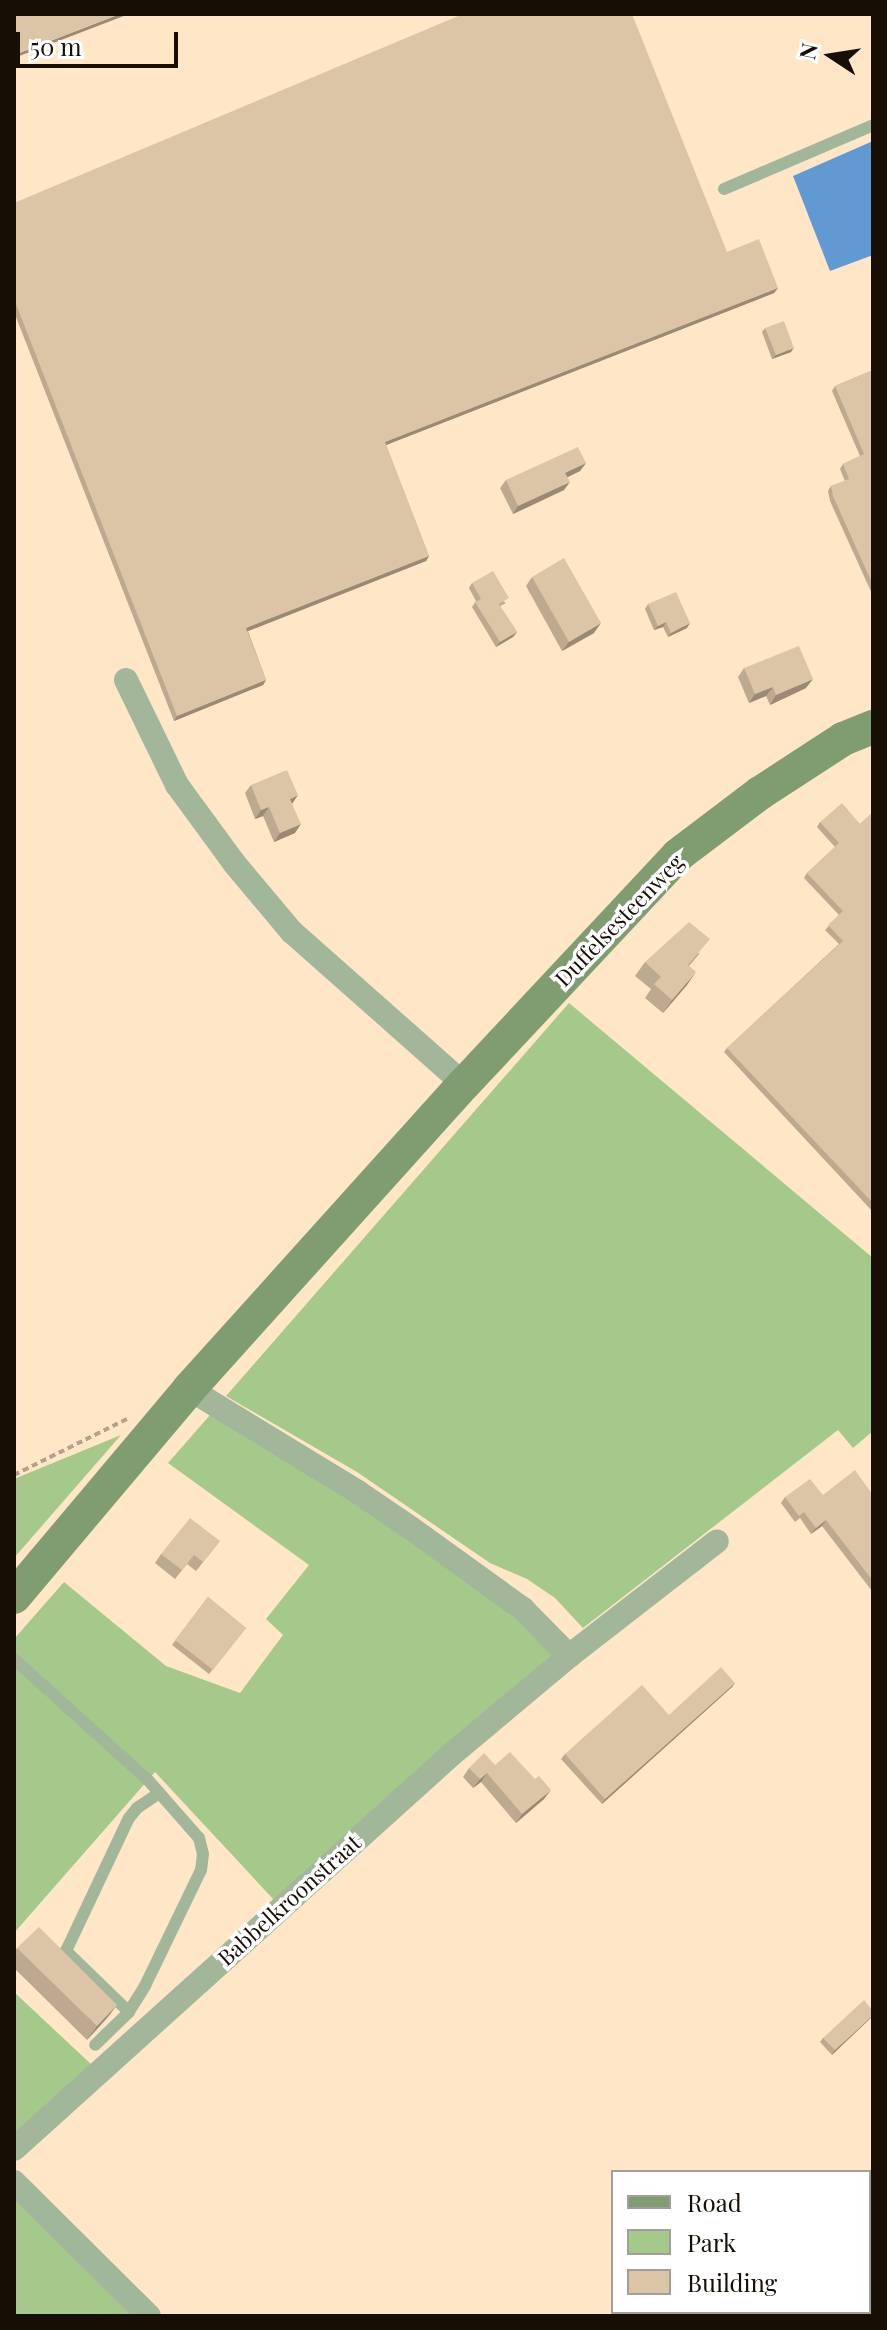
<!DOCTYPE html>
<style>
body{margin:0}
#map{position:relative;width:887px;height:2330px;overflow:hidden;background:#fee6c7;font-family:"Playfair Display",serif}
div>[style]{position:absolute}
.green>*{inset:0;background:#a5c98a}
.water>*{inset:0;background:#619ad2}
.path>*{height:4px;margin-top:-2px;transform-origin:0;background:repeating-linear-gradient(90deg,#b4a189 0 6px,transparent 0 10px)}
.lane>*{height:12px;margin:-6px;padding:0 6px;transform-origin:6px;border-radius:6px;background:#a2b699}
.street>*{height:24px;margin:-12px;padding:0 12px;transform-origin:12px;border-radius:12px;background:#a2b699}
.secondary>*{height:34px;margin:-17px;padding:0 17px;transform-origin:17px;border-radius:17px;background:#809c71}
.wall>*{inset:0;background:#bda990}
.shaded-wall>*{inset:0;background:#9a8a75}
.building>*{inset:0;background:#dcc5a7}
span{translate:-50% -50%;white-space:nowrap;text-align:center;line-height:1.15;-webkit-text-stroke:7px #fff;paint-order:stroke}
.street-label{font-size:22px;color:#170f05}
.frame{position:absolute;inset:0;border:16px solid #170f05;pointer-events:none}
.legend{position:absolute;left:611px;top:2170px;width:260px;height:144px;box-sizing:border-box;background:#fff;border:2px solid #a29f9b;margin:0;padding:10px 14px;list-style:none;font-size:24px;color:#170f05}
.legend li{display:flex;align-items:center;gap:16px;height:40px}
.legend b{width:40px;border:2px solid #a29f9b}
.north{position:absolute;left:791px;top:16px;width:80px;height:80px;-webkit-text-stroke:6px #fff;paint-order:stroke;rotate:282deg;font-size:22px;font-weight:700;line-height:32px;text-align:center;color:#170f05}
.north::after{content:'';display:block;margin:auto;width:28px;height:36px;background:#170f05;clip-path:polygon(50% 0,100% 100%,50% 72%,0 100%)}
.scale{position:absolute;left:16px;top:32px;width:162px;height:36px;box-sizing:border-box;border:4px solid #170f05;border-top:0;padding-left:10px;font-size:24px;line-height:28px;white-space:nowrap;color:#170f05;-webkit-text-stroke:6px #fff;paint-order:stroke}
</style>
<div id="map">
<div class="green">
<div style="clip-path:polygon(569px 1003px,873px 1258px,873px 1431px,853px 1448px,838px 1430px,583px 1628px,555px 1598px,527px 1579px,490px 1563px,357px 1472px,226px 1396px)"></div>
<div style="clip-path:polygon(210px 1415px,300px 1465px,521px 1619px,553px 1654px,275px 1901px,155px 1772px,14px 1933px,14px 1639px,64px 1582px,166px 1666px,240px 1693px,283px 1635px,266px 1619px,309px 1565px,168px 1463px)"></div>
<div style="clip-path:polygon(121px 1435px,14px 1558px,14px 1479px)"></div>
<div style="clip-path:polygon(14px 1992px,93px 2066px,14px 2134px)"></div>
<div style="clip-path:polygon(14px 2193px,139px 2316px,14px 2316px)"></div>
</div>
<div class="water">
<div style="clip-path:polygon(873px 141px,873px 255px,830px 271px,793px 176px)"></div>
</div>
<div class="path">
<div style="left:14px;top:1475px;width:126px;rotate:-26.4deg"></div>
</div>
<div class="lane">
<div style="left:724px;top:189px;width:162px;rotate:-23.2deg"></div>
<div style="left:14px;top:1659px;width:181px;rotate:42.1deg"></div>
<div style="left:148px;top:1780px;width:77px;rotate:48.7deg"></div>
<div style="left:199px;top:1838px;width:16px;rotate:76deg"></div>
<div style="left:203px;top:1854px;width:16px;rotate:97deg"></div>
<div style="left:201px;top:1870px;width:129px;rotate:115.8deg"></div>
<div style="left:145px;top:1986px;width:31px;rotate:122deg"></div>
<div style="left:129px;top:2012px;width:47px;rotate:135.9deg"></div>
<div style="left:129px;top:2012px;width:88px;rotate:-135.9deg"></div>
<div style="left:66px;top:1951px;width:147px;rotate:-64.7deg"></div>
<div style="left:129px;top:1818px;width:13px;rotate:-51deg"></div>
<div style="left:137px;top:1808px;width:27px;rotate:-34deg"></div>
</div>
<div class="street">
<div style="left:126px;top:680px;width:117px;rotate:64.1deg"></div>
<div style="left:177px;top:785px;width:97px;rotate:53.8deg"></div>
<div style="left:234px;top:863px;width:90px;rotate:50deg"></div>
<div style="left:292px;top:932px;width:230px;rotate:41.5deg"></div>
<div style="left:569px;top:1656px;width:187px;rotate:-37.8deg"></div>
<div style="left:14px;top:2149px;width:590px;rotate:-42.04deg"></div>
<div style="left:452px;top:1754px;width:153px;rotate:-39.9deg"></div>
<div style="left:569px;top:1656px;width:66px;rotate:-134.4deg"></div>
<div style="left:523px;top:1609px;width:137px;rotate:-144.2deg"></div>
<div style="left:412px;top:1529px;width:65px;rotate:-145.6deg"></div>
<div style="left:358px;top:1492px;width:198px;rotate:-148.6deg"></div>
<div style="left:14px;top:2182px;width:190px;rotate:44.8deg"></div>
</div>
<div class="secondary">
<div style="left:14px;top:1597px;width:272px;rotate:-49.9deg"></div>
<div style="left:189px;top:1389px;width:411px;rotate:-48deg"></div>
<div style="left:464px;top:1084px;width:313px;rotate:-46.9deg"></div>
<div style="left:678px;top:855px;width:103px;rotate:-37.1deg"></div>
<div style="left:760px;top:793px;width:99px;rotate:-33deg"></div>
<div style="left:843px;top:739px;width:32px;rotate:-22deg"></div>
</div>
<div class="wall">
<div style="clip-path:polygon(14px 203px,727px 252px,778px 288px,774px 293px,386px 445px,429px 556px,426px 561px,248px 631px,266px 680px,263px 685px,174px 721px,14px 312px)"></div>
<div style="clip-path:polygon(765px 328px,791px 352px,772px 359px,762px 332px)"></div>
<div style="clip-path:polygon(873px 370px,873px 596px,830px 501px,828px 491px,831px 486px,845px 481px,840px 469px,843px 464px,860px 456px,832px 391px,835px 386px)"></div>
<div style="clip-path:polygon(586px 463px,580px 471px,567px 477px,564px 490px,513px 514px,500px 488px,506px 480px)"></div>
<div style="clip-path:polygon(532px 577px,594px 633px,562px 651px,526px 586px)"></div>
<div style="clip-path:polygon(472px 583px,506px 603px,500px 606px,517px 632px,513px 637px,496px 647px,472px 607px,476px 601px,469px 588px)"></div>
<div style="clip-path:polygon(648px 604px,687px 628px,668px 637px,663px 627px,654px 630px,645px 609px)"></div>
<div style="clip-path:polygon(744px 668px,806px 688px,770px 705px,766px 696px,749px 703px,738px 677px)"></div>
<div style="clip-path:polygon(251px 785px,292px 804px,295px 833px,274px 842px,263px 816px,255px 819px,245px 793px)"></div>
<div style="clip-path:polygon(873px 812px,873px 1212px,724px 1052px,727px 1048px,839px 944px,825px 930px,839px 915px,804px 878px,807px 873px,835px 847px,817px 827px,820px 822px,860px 824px)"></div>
<div style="clip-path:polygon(700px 953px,689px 966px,687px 985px,663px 1013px,645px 998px,651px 989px,635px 976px,645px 962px)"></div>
<div style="clip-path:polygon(823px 1495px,873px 1495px,872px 1591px,822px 1526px,811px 1534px,800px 1518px,795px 1522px,781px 1503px,785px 1497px)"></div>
<div style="clip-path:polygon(220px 1541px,196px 1571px,187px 1564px,175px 1579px,155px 1563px,161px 1554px)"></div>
<div style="clip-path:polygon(208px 1597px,246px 1628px,209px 1674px,172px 1645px)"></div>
<div style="clip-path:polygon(735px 1683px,732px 1687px,602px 1804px,561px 1759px,565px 1754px,669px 1715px)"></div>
<div style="clip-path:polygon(495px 1765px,544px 1799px,516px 1823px,481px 1782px,473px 1788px,463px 1777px,469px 1768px)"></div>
<div style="clip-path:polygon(17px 1948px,117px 2005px,107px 2018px,87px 2040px,14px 1968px,14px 1953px)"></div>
<div style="clip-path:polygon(873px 2011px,832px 2055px,820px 2042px,823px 2038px)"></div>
</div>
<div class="shaded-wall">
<div style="clip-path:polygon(120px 14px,129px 14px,14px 58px,14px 55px)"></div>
<div style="clip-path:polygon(778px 288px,774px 293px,381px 447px,385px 442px)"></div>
<div style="clip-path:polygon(794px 348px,791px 352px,772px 359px,776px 355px)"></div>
<div style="clip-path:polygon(586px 463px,580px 471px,560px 481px,565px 473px)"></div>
<div style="clip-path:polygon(570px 482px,564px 490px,513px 514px,518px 506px)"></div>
<div style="clip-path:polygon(429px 556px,426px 561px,243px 633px,246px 628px)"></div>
<div style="clip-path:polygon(666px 622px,663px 627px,654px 630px,658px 626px)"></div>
<div style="clip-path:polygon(601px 623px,594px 633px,562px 651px,569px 642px)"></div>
<div style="clip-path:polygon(690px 623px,687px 628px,668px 637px,671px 633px)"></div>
<div style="clip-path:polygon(517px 632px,513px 637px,496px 647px,500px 642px)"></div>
<div style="clip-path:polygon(813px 679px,806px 688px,770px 705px,776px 695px)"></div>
<div style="clip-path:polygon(266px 680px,263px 685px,174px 721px,177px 716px)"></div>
<div style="clip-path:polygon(773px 687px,766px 696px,749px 703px,755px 694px)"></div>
<div style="clip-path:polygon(298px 795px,292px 804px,284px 807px,290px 799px)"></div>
<div style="clip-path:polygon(269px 807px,263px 816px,255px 819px,261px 810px)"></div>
<div style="clip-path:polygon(301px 824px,295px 833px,274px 842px,280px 833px)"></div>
<div style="clip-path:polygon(696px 972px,687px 985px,663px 1013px,672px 1000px)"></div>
<div style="clip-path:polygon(826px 1520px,822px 1526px,811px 1534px,816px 1528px)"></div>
<div style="clip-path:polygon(735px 1683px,732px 1687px,602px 1804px,605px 1799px)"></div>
<div style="clip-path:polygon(487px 1773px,481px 1782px,473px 1788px,480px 1779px)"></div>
<div style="clip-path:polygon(551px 1790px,544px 1799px,516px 1823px,522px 1814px)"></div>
<div style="clip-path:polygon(117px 2005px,107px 2018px,87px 2040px,97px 2026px)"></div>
<div style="clip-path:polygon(873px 2015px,873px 2016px,832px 2055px,835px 2050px)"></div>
</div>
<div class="building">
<div style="clip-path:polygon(14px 14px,120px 14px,14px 55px)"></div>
<div style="clip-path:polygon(463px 14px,632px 14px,727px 252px,759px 239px,778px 288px,385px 442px,429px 556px,246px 628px,266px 680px,177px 716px,14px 299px,14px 203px)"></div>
<div style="clip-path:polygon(784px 321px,794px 348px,776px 355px,765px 328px)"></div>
<div style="clip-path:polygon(873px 370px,873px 585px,833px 496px,831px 486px,849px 479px,843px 464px,864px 454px,835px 386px)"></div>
<div style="clip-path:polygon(578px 447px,586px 463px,565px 473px,570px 482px,518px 506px,506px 480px)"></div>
<div style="clip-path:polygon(564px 558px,601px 623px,569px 642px,532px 577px)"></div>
<div style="clip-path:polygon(493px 571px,509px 598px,499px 604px,517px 632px,500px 642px,475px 602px,481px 599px,472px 583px)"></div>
<div style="clip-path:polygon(676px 592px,690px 623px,671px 633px,666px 622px,658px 626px,648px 604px)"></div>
<div style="clip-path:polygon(799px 646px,813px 679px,776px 695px,773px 687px,755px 694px,744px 668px)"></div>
<div style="clip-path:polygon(287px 770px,298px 795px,290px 799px,301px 824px,280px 833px,269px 807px,261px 810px,251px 785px)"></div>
<div style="clip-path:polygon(842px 803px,860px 824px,873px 812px,873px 1203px,727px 1048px,843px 941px,828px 925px,843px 911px,807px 873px,839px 843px,820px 822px)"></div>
<div style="clip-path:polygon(689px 922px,710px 939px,688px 965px,696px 972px,672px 1000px,654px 984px,661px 977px,645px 962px)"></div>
<div style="clip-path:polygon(855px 1470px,873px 1495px,873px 1581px,826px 1520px,816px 1528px,804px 1512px,799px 1516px,785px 1497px,810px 1479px,823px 1495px)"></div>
<div style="clip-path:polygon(190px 1518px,220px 1541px,203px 1562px,194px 1555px,182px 1570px,161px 1554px)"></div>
<div style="clip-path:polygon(208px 1597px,246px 1628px,213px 1670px,175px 1640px)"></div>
<div style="clip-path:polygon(721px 1667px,735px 1683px,605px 1799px,565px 1754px,642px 1685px,669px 1715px)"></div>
<div style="clip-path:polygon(510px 1752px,535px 1779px,539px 1776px,551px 1790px,522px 1814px,487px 1773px,480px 1779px,469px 1768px,484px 1753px,495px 1765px)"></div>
<div style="clip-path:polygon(39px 1927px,117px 2005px,97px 2026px,17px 1948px)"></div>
<div style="clip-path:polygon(864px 2000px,873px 2011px,873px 2015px,835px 2050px,823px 2038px)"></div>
</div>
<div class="street-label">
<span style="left:619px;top:920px;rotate:-46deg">Duffelsesteenweg</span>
<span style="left:289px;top:1900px;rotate:-42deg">Babbelkroonstraat</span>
</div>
<div class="frame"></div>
<ul class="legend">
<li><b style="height:10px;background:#809c71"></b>Road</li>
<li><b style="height:22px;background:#a5c98a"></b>Park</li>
<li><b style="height:22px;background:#dcc5a7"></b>Building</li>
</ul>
<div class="north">N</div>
<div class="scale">50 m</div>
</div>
